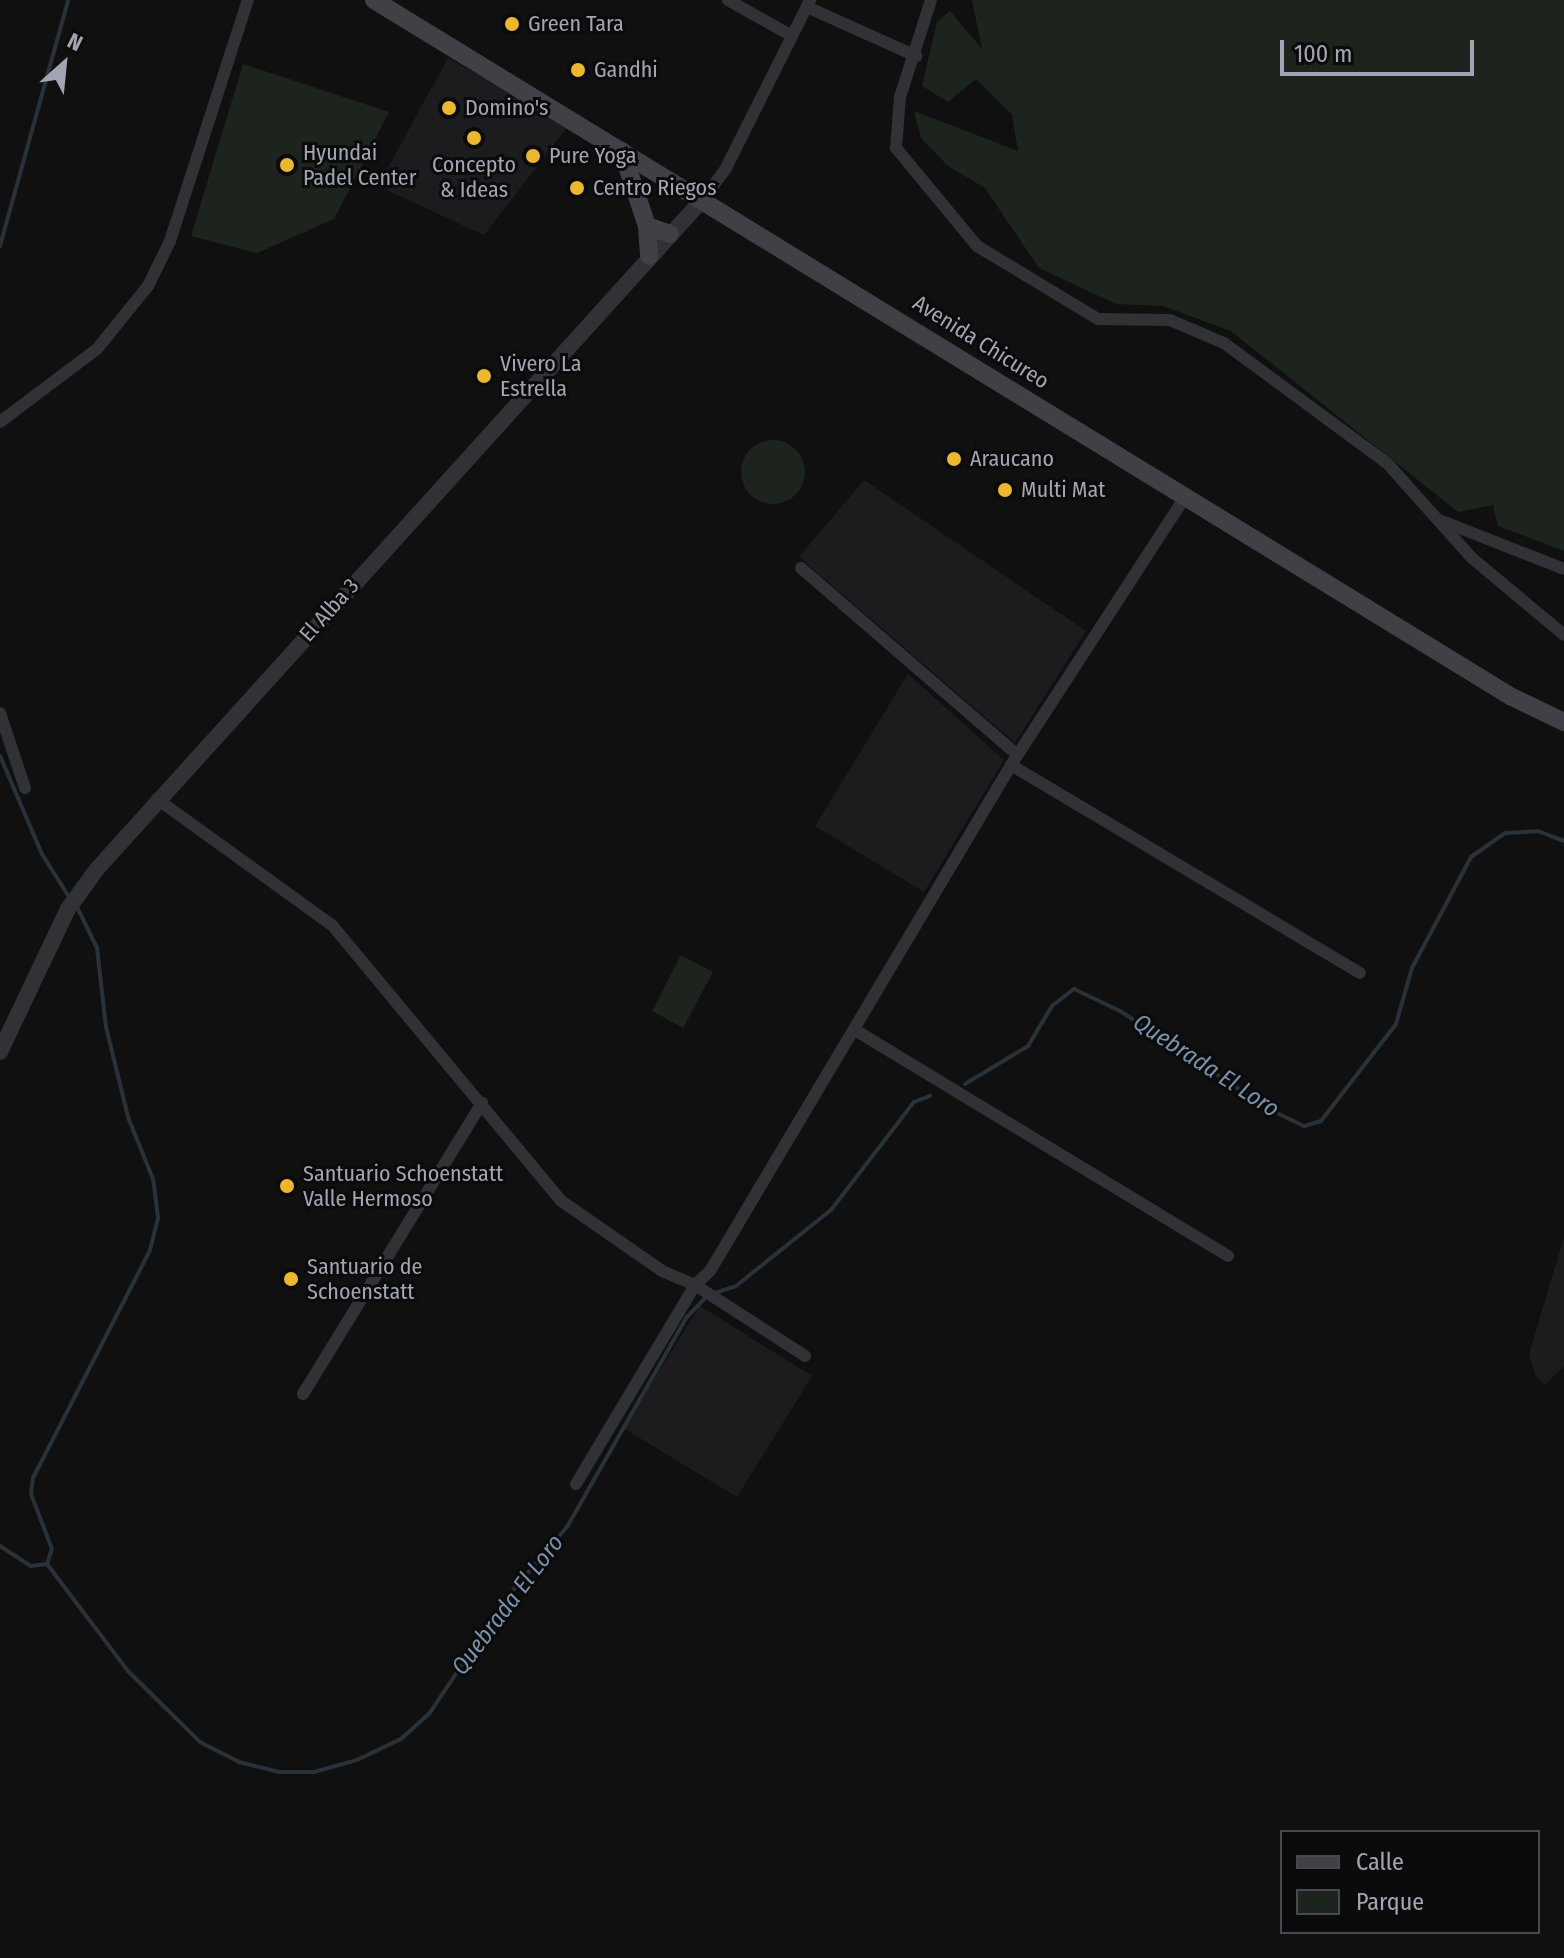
<!DOCTYPE html>
<style>
body{margin:0}
#map{position:relative;width:1564px;height:1958px;overflow:hidden;background:#101011;font-family:"Fira Sans Condensed",sans-serif}
div>[style]{position:absolute}
.built>*{inset:0;background:#1c1c1e}
.green>*{inset:0;background:#1d241e}
.round{border-radius:50%}
.stream>*{height:4px;margin:-2px;padding:0 2px;transform-origin:2px;border-radius:2px;background:#2a3239}
.minor>*{height:12px;margin:-6px;padding:0 6px;transform-origin:6px;border-radius:6px;background:#313236}
.tertiary>*{height:16px;margin:-8px;padding:0 8px;transform-origin:8px;border-radius:8px;background:#313236}
.secondary>*{height:18px;margin:-9px;padding:0 9px;transform-origin:9px;border-radius:9px;background:#3f4146}
.dots>*{width:22px;height:22px;translate:-50% -50%;box-sizing:border-box;border:4px solid #0b0b0c;border-radius:50%}
span{translate:-50% -50%;white-space:nowrap;text-align:center;line-height:1.15;-webkit-text-stroke:6px #0b0b0c;paint-order:stroke}
.poi-label{font-size:22px;color:#a2a6b2}
.left{translate:0 -50%;text-align:left}
.street-label{font-size:22px;color:#a2a6b2}
.water-label{font-size:24px;color:#7991ac;font-style:italic}
.legend{position:absolute;left:1280px;top:1830px;width:260px;height:104px;box-sizing:border-box;background:#0b0b0c;border:2px solid #47494e;margin:0;padding:10px 14px;list-style:none;font-size:24px;color:#a2a6b2}
.legend li{display:flex;align-items:center;gap:16px;height:40px}
.legend b{width:40px;border:2px solid #47494e}
.north{position:absolute;left:24px;top:24px;width:80px;height:80px;-webkit-text-stroke:6px #0b0b0c;paint-order:stroke;rotate:27deg;font-size:22px;font-weight:700;line-height:32px;text-align:center;color:#a2a6b2}
.north::after{content:'';display:block;margin:auto;width:28px;height:36px;background:#a2a6b2;clip-path:polygon(50% 0,100% 100%,50% 72%,0 100%)}
.scale{position:absolute;left:1280px;top:40px;width:194px;height:36px;box-sizing:border-box;border:4px solid #a2a6b2;border-top:0;padding-left:10px;font-size:24px;line-height:28px;white-space:nowrap;color:#a2a6b2;-webkit-text-stroke:6px #0b0b0c;paint-order:stroke}
</style>
<div id="map">
<div class="built">
<div style="clip-path:polygon(448px 58px,569px 125px,484px 235px,378px 186px)"></div>
<div style="clip-path:polygon(864px 480px,1086px 631px,1015px 743px,799px 557px)"></div>
<div style="clip-path:polygon(908px 674px,1004px 760px,924px 892px,815px 826px)"></div>
<div style="clip-path:polygon(1564px 1237px,1564px 1366px,1545px 1385px,1536px 1377px,1529px 1354px)"></div>
<div style="clip-path:polygon(700px 1306px,812px 1376px,737px 1497px,623px 1428px)"></div>
</div>
<div class="green">
<div style="clip-path:polygon(972px 0,1564px 0,1564px 551px,1498px 526px,1493px 505px,1458px 512px,1231px 331px,1163px 306px,1116px 304px,1039px 268px,985px 188px,948px 166px,921px 138px,914px 111px,1018px 151px,1012px 115px,976px 79px,948px 102px,922px 86px,937px 22px,950px 11px,982px 49px)"></div>
<div style="clip-path:polygon(243px 64px,389px 112px,334px 219px,257px 253px,191px 236px)"></div>
<div class="round" style="left:741px;top:440px;width:64px;height:64px"></div>
<div style="clip-path:polygon(681px 955px,713px 972px,683px 1028px,652px 1011px)"></div>
</div>
<div class="stream">
<div style="left:0;top:246px;width:255px;rotate:-74.5deg"></div>
<div style="left:0;top:756px;width:107px;rotate:66.8deg"></div>
<div style="left:42px;top:854px;width:54px;rotate:57.8deg"></div>
<div style="left:965px;top:1084px;width:74px;rotate:-31.1deg"></div>
<div style="left:1028px;top:1046px;width:47px;rotate:-59deg"></div>
<div style="left:1052px;top:1006px;width:28px;rotate:-38deg"></div>
<div style="left:1074px;top:989px;width:51px;rotate:25.6deg"></div>
<div style="left:1120px;top:1011px;width:181px;rotate:33.3deg"></div>
<div style="left:1271px;top:1110px;width:37px;rotate:26deg"></div>
<div style="left:1304px;top:1126px;width:18px;rotate:-16deg"></div>
<div style="left:1321px;top:1121px;width:123px;rotate:-52.3deg"></div>
<div style="left:1396px;top:1024px;width:58px;rotate:-74.1deg"></div>
<div style="left:1412px;top:968px;width:126px;rotate:-62deg"></div>
<div style="left:1471px;top:857px;width:42px;rotate:-35.2deg"></div>
<div style="left:1505px;top:833px;width:33px;rotate:-3deg"></div>
<div style="left:1538px;top:831px;width:28px;rotate:21deg"></div>
<div style="left:715px;top:1293px;width:22px;rotate:-18deg"></div>
<div style="left:736px;top:1286px;width:122px;rotate:-38.7deg"></div>
<div style="left:831px;top:1210px;width:136px;rotate:-52.5deg"></div>
<div style="left:914px;top:1102px;width:17px;rotate:-21deg"></div>
<div style="left:0;top:1546px;width:37px;rotate:33deg"></div>
<div style="left:31px;top:1566px;width:16px;rotate:-7deg"></div>
<div style="left:47px;top:1564px;width:134px;rotate:52.9deg"></div>
<div style="left:128px;top:1671px;width:101px;rotate:44.6deg"></div>
<div style="left:200px;top:1742px;width:44px;rotate:27.1deg"></div>
<div style="left:239px;top:1762px;width:41px;rotate:14deg"></div>
<div style="left:279px;top:1772px;width:35px"></div>
<div style="left:314px;top:1772px;width:45px;rotate:-15.6deg"></div>
<div style="left:357px;top:1760px;width:49px;rotate:-25.5deg"></div>
<div style="left:401px;top:1739px;width:38px;rotate:-42deg"></div>
<div style="left:429px;top:1714px;width:142px;rotate:-56.2deg"></div>
<div style="left:508px;top:1596px;width:91px;rotate:-49.5deg"></div>
<div style="left:567px;top:1527px;width:242px;rotate:-60.3deg"></div>
<div style="left:687px;top:1317px;width:29px;rotate:-46deg"></div>
<div style="left:47px;top:1564px;width:16px;rotate:-72deg"></div>
<div style="left:52px;top:1549px;width:59px;rotate:-110.9deg"></div>
<div style="left:31px;top:1494px;width:16px;rotate:-83deg"></div>
<div style="left:33px;top:1478px;width:256px;rotate:-62.8deg"></div>
<div style="left:150px;top:1250px;width:33px;rotate:-76deg"></div>
<div style="left:158px;top:1218px;width:39px;rotate:-97deg"></div>
<div style="left:153px;top:1179px;width:67px;rotate:-112deg"></div>
<div style="left:128px;top:1117px;width:93px;rotate:-103.7deg"></div>
<div style="left:106px;top:1027px;width:80px;rotate:-96.5deg"></div>
<div style="left:97px;top:948px;width:46px;rotate:-116deg"></div>
</div>
<div class="minor">
<div style="left:728px;top:0;width:73px;rotate:29.4deg"></div>
<div style="left:931px;top:0;width:102px;rotate:107.7deg"></div>
<div style="left:900px;top:97px;width:51px;rotate:94.5deg"></div>
<div style="left:896px;top:148px;width:127px;rotate:50.4deg"></div>
<div style="left:977px;top:246px;width:141px;rotate:31.1deg"></div>
<div style="left:1098px;top:319px;width:72px;rotate:0.8deg"></div>
<div style="left:1170px;top:320px;width:59px;rotate:23.1deg"></div>
<div style="left:1224px;top:343px;width:202px;rotate:36.4deg"></div>
<div style="left:1387px;top:463px;width:127px;rotate:48.2deg"></div>
<div style="left:1472px;top:558px;width:120px;rotate:39.9deg"></div>
<div style="left:807px;top:7px;width:120px;rotate:24.2deg"></div>
<div style="left:703px;top:199px;width:39px;rotate:-53deg"></div>
<div style="left:726px;top:168px;width:188px;rotate:-63.4deg"></div>
<div style="left:0;top:422px;width:121px;rotate:-37deg"></div>
<div style="left:97px;top:349px;width:81px;rotate:-51deg"></div>
<div style="left:148px;top:286px;width:50px;rotate:-63.9deg"></div>
<div style="left:170px;top:241px;width:253px;rotate:-72.1deg"></div>
<div style="left:1442px;top:521px;width:131px;rotate:21.5deg"></div>
<div style="left:801px;top:568px;width:286px;rotate:40.8deg"></div>
<div style="left:0;top:713px;width:79px;rotate:71.6deg"></div>
<div style="left:1011px;top:765px;width:406px;rotate:30.8deg"></div>
<div style="left:157px;top:799px;width:216px;rotate:35.8deg"></div>
<div style="left:332px;top:925px;width:357px;rotate:50.3deg"></div>
<div style="left:560px;top:1200px;width:124px;rotate:34.8deg"></div>
<div style="left:662px;top:1271px;width:36px;rotate:23deg"></div>
<div style="left:695px;top:1285px;width:21px;rotate:-43deg"></div>
<div style="left:710px;top:1271px;width:589px;rotate:-59.25deg"></div>
<div style="left:1011px;top:765px;width:320px;rotate:-57deg"></div>
<div style="left:855px;top:1030px;width:436px;rotate:31.2deg"></div>
<div style="left:303px;top:1394px;width:342px;rotate:-58.4deg"></div>
<div style="left:576px;top:1484px;width:232px;rotate:-59.1deg"></div>
<div style="left:695px;top:1285px;width:131px;rotate:32.8deg"></div>
</div>
<div class="tertiary">
<div style="left:0;top:1052px;width:158px;rotate:-64.6deg"></div>
<div style="left:68px;top:909px;width:49px;rotate:-54.1deg"></div>
<div style="left:97px;top:869px;width:903px;rotate:-47.87deg"></div>
</div>
<div class="secondary">
<div style="left:374px;top:0;width:1334px;rotate:31.49deg"></div>
<div style="left:1512px;top:697px;width:58px;rotate:25.7deg"></div>
<div style="left:622px;top:151px;width:79px;rotate:71.6deg"></div>
<div style="left:647px;top:226px;width:30px;rotate:86deg"></div>
<div style="left:647px;top:226px;width:24px;rotate:19deg"></div>
</div>
<div class="dots">
<div style="left:512px;top:24px;background:#eab72f"></div>
<div style="left:578px;top:70px;background:#eab72f"></div>
<div style="left:449px;top:108px;background:#eab72f"></div>
<div style="left:474px;top:138px;background:#eab72f"></div>
<div style="left:533px;top:156px;background:#eab72f"></div>
<div style="left:287px;top:165px;background:#eab72f"></div>
<div style="left:577px;top:188px;background:#eab72f"></div>
<div style="left:484px;top:376px;background:#eab72f"></div>
<div style="left:954px;top:459px;background:#eab72f"></div>
<div style="left:1005px;top:490px;background:#eab72f"></div>
<div style="left:287px;top:1186px;background:#eab72f"></div>
<div style="left:291px;top:1279px;background:#eab72f"></div>
</div>
<div class="poi-label">
<span class="left" style="left:528px;top:24px">Green Tara</span>
<span class="left" style="left:594px;top:70px">Gandhi</span>
<span class="left" style="left:465px;top:108px">Domino's</span>
<span class="left" style="left:303px;top:165px">Hyundai<br>Padel Center</span>
<span class="left" style="left:549px;top:156px">Pure Yoga</span>
<span style="left:474px;top:177px">Concepto<br>&amp; Ideas</span>
<span class="left" style="left:593px;top:188px">Centro Riegos</span>
<span class="left" style="left:500px;top:376px">Vivero La<br>Estrella</span>
<span class="left" style="left:970px;top:459px">Araucano</span>
<span class="left" style="left:1021px;top:490px">Multi Mat</span>
<span class="left" style="left:303px;top:1186px">Santuario Schoenstatt<br>Valle Hermoso</span>
<span class="left" style="left:307px;top:1279px">Santuario de<br>Schoenstatt</span>
</div>
<div class="street-label">
<span style="left:981px;top:342px;rotate:32deg">Avenida Chicureo</span>
<span style="left:329px;top:610px;rotate:-48deg">El Alba 3</span>
</div>
<div class="water-label">
<span style="left:1206px;top:1066px;rotate:33deg">Quebrada El Loro</span>
<span style="left:508px;top:1605px;rotate:-53deg">Quebrada El Loro</span>
</div>
<ul class="legend">
<li><b style="height:10px;background:#3f4146"></b>Calle</li>
<li><b style="height:22px;background:#1d241e"></b>Parque</li>
</ul>
<div class="north">N</div>
<div class="scale">100 m</div>
</div>
